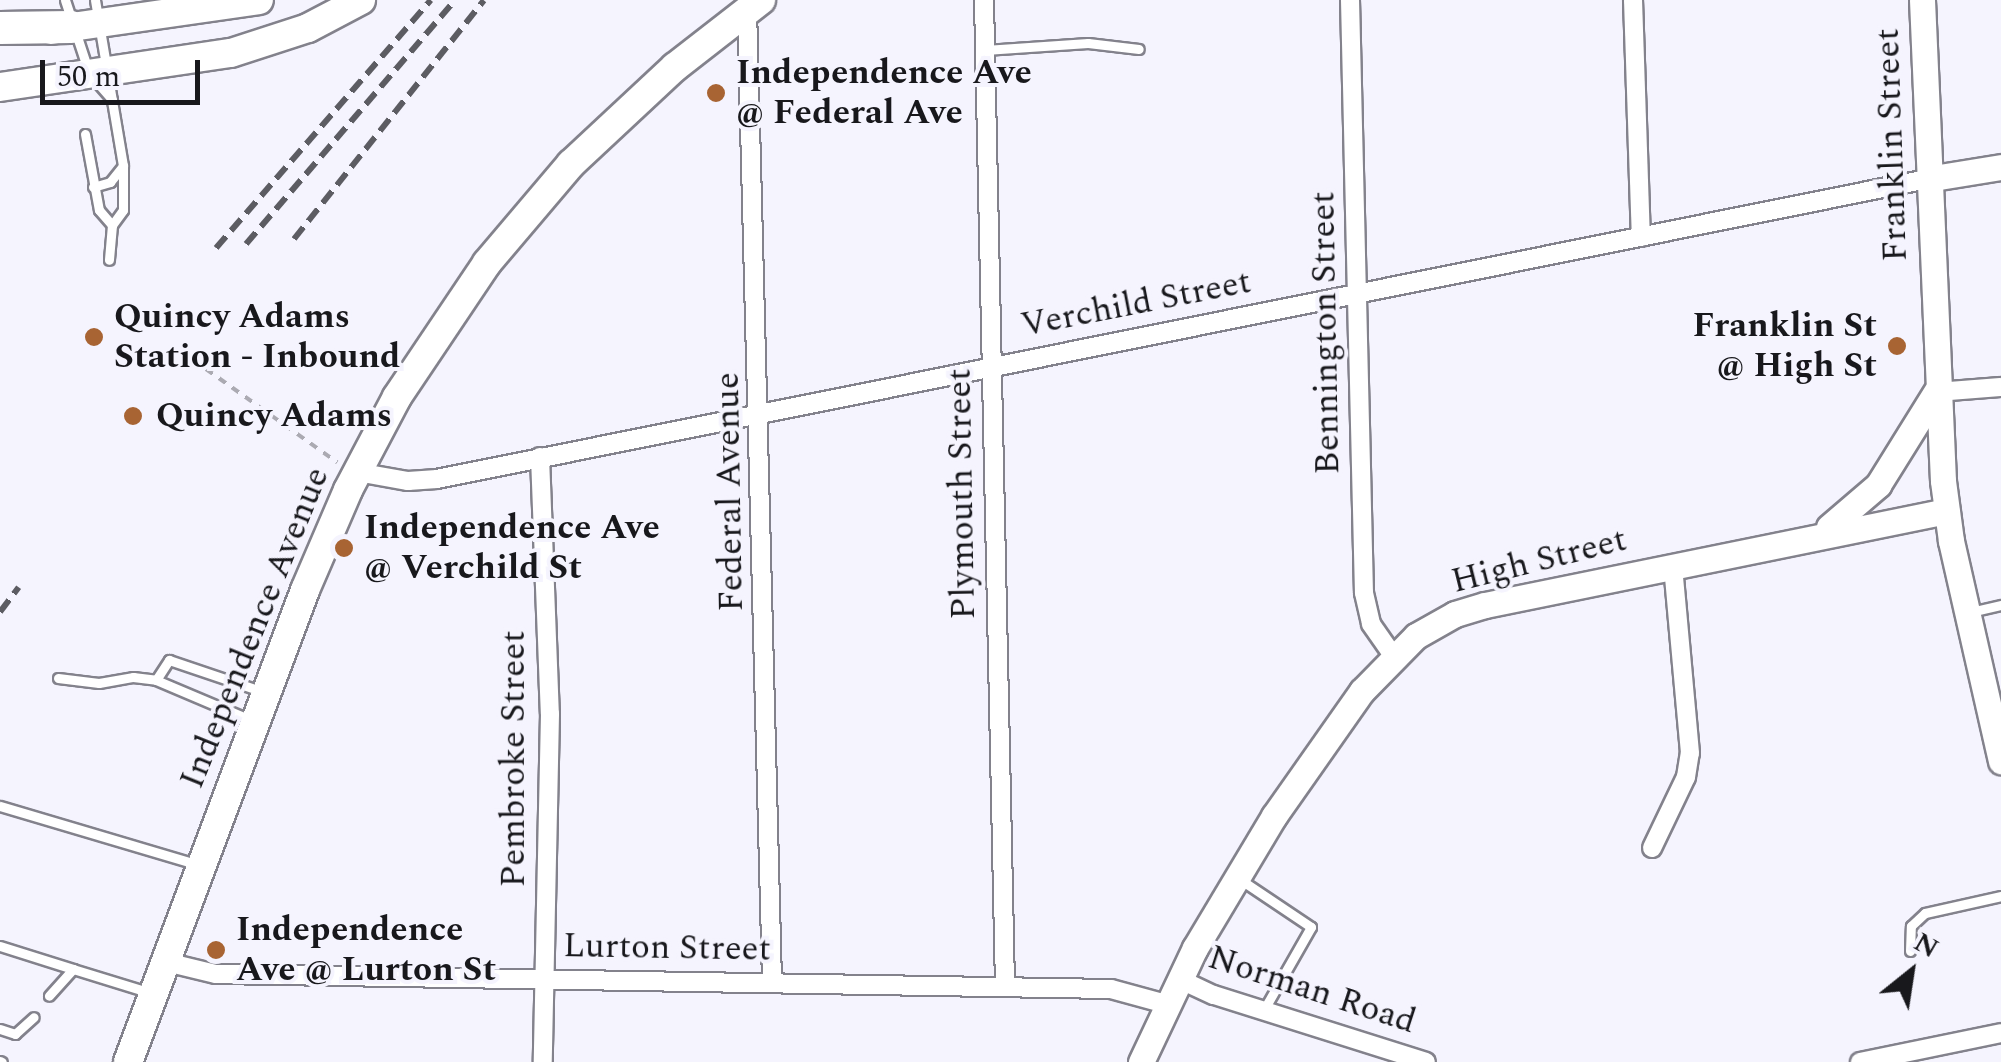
<!DOCTYPE html>
<style>
body{margin:0}
#map{position:relative;width:2001px;height:1062px;overflow:hidden;background:#f5f4fe;font-family:Spectral,serif}
div>[style]{position:absolute}
.path>*{height:4px;margin-top:-2px;transform-origin:0;background:repeating-linear-gradient(90deg,#abaab2 0 8px,transparent 0 16px)}
.roads{filter:drop-shadow(2px 0 #83828c) drop-shadow(-2px 0 #83828c) drop-shadow(0 2px #83828c) drop-shadow(0 -2px #83828c)}
.lane>*{height:9px;margin:-4.5px;padding:0 4.5px;transform-origin:4.5px;border-radius:4.5px;background:#fff}
.street>*{height:18px;margin:-9px;padding:0 9px;transform-origin:9px;border-radius:9px;background:#fff}
.secondary>*{height:25px;margin:-12.5px;padding:0 12.5px;transform-origin:12.5px;border-radius:12.5px;background:#fff}
.primary>*{height:28px;margin:-14px;padding:0 14px;transform-origin:14px;border-radius:14px;background:#fff}
.highway>*{height:32px;margin:-16px;padding:0 16px;transform-origin:16px;border-radius:16px;background:#fff}
.rail>*{height:6px;margin-top:-3px;transform-origin:0;background:repeating-linear-gradient(90deg,#5c5c62 0 15px,transparent 0 23px)}
.dots>*{width:28px;height:28px;translate:-50% -50%;box-sizing:border-box;border:5px solid #f5f4fe;border-radius:50%}
span{translate:-50% -50%;white-space:nowrap;text-align:center;line-height:1.15;-webkit-text-stroke:8px #f5f4fe;paint-order:stroke}
.poi-label{font-size:35px;color:#18181c;font-weight:700}
.left{translate:0 -50%;text-align:left}
.right{translate:-100% -50%;text-align:right}
.street-label{font-size:35px;color:#18181c}
.north{position:absolute;left:1861px;top:922px;width:100px;height:100px;-webkit-text-stroke:8px #f5f4fe;paint-order:stroke;rotate:30deg;font-size:28px;font-weight:700;line-height:40px;text-align:center;color:#18181c}
.north::after{content:'';display:block;margin:auto;width:35px;height:45px;background:#18181c;clip-path:polygon(50% 0,100% 100%,50% 72%,0 100%)}
.scale{position:absolute;left:40px;top:60px;width:160px;height:45px;box-sizing:border-box;border:5px solid #18181c;border-top:0;padding-left:12px;font-size:30px;line-height:35px;white-space:nowrap;color:#18181c;-webkit-text-stroke:8px #f5f4fe;paint-order:stroke}
</style>
<div id="map">
<div class="path">
<div style="left:206px;top:369px;width:161px;rotate:35.4deg"></div>
</div>
<div class="roads">
<div class="lane">
<div style="left:65px;top:0;width:77px;rotate:71.8deg"></div>
<div style="left:89px;top:73px;width:35px;rotate:49deg"></div>
<div style="left:95px;top:0;width:168px;rotate:80.4deg"></div>
<div style="left:123px;top:166px;width:44px;rotate:90deg"></div>
<div style="left:123px;top:210px;width:19px;rotate:126deg"></div>
<div style="left:112px;top:225px;width:35px;rotate:95deg"></div>
<div style="left:985px;top:50px;width:103px;rotate:-3.9deg"></div>
<div style="left:1088px;top:43px;width:51px;rotate:6.7deg"></div>
<div style="left:85px;top:134px;width:77px;rotate:79.6deg"></div>
<div style="left:99px;top:210px;width:20px;rotate:49deg"></div>
<div style="left:93px;top:187px;width:18px;rotate:-16deg"></div>
<div style="left:110px;top:182px;width:21px;rotate:-51deg"></div>
<div style="left:1970px;top:612px;width:32px;rotate:-13deg"></div>
<div style="left:58px;top:678px;width:41px;rotate:7deg"></div>
<div style="left:99px;top:683px;width:35px;rotate:-10deg"></div>
<div style="left:133px;top:677px;width:23px;rotate:7deg"></div>
<div style="left:253px;top:721px;width:105px;rotate:-157.1deg"></div>
<div style="left:156px;top:680px;width:24px;rotate:-57deg"></div>
<div style="left:169px;top:660px;width:100px;rotate:18.6deg"></div>
<div style="left:0;top:806px;width:208px;rotate:16.5deg"></div>
<div style="left:1238px;top:878px;width:88px;rotate:33.9deg"></div>
<div style="left:1311px;top:927px;width:97px;rotate:119.7deg"></div>
<div style="left:0;top:946px;width:77px;rotate:17.5deg"></div>
<div style="left:73px;top:969px;width:36px;rotate:132deg"></div>
<div style="left:1910px;top:951px;width:25px;rotate:-88deg"></div>
<div style="left:1911px;top:926px;width:19px;rotate:-43deg"></div>
<div style="left:1925px;top:913px;width:78px;rotate:-12.6deg"></div>
<div style="left:73px;top:969px;width:82px;rotate:17.1deg"></div>
<div style="left:0;top:1029px;width:16px;rotate:18deg"></div>
<div style="left:15px;top:1034px;width:25px;rotate:-42deg"></div>
<div style="left:0;top:1061px;width:2px;rotate:27deg"></div>
</div>
<div class="street">
<div style="left:984px;top:0;width:986px;rotate:88.78deg"></div>
<div style="left:1350px;top:0;width:593px;rotate:88.65deg"></div>
<div style="left:1364px;top:593px;width:32px;rotate:77deg"></div>
<div style="left:1371px;top:624px;width:39px;rotate:55deg"></div>
<div style="left:1633px;top:0;width:237px;rotate:88.1deg"></div>
<div style="left:747px;top:8px;width:974px;rotate:88.53deg"></div>
<div style="left:1936px;top:392px;width:65px;rotate:-4.4deg"></div>
<div style="left:540px;top:457px;width:257px;rotate:87.8deg"></div>
<div style="left:550px;top:714px;width:348px;rotate:91.2deg"></div>
<div style="left:357px;top:472px;width:52px;rotate:10deg"></div>
<div style="left:408px;top:481px;width:29px;rotate:-4deg"></div>
<div style="left:437px;top:479px;width:1520px;rotate:-11.38deg"></div>
<div style="left:1652px;top:848px;width:79px;rotate:-64.4deg"></div>
<div style="left:1686px;top:777px;width:24px;rotate:-81deg"></div>
<div style="left:1690px;top:753px;width:189px;rotate:-95.2deg"></div>
<div style="left:166px;top:962px;width:51px;rotate:13.5deg"></div>
<div style="left:216px;top:974px;width:895px;rotate:0.96deg"></div>
<div style="left:1111px;top:989px;width:57px;rotate:15.3deg"></div>
<div style="left:1179px;top:979px;width:38px;rotate:25deg"></div>
<div style="left:1214px;top:995px;width:222px;rotate:17.5deg"></div>
<div style="left:1860px;top:1062px;width:144px;rotate:-11.6deg"></div>
</div>
<div class="secondary">
<div style="left:1922px;top:0;width:481px;rotate:87.5deg"></div>
<div style="left:1943px;top:481px;width:61px;rotate:82.4deg"></div>
<div style="left:1951px;top:541px;width:226px;rotate:77.2deg"></div>
<div style="left:1927px;top:179px;width:75px;rotate:-9.2deg"></div>
<div style="left:1829px;top:527px;width:65px;rotate:-40.6deg"></div>
<div style="left:1878px;top:485px;width:110px;rotate:-58.1deg"></div>
<div style="left:1141px;top:1062px;width:126px;rotate:-64.7deg"></div>
<div style="left:1195px;top:948px;width:154px;rotate:-59.1deg"></div>
<div style="left:1274px;top:816px;width:153px;rotate:-54.9deg"></div>
<div style="left:1362px;top:691px;width:77px;rotate:-45.5deg"></div>
<div style="left:1416px;top:636px;width:45px;rotate:-29.4deg"></div>
<div style="left:1455px;top:614px;width:31px;rotate:-17deg"></div>
<div style="left:1485px;top:605px;width:471px;rotate:-11.5deg"></div>
</div>
<div class="primary">
<div style="left:51px;top:30px;width:210px;rotate:-8.2deg"></div>
<div style="left:0;top:87px;width:233px;rotate:-8.4deg"></div>
<div style="left:231px;top:53px;width:81px;rotate:-18deg"></div>
<div style="left:308px;top:28px;width:60px;rotate:-27.8deg"></div>
<div style="left:128px;top:1062px;width:504px;rotate:-69.44deg"></div>
<div style="left:305px;top:590px;width:109px;rotate:-66.7deg"></div>
<div style="left:348px;top:490px;width:105px;rotate:-62.2deg"></div>
<div style="left:397px;top:397px;width:161px;rotate:-56.1deg"></div>
<div style="left:487px;top:263px;width:130px;rotate:-49.7deg"></div>
<div style="left:571px;top:164px;width:142px;rotate:-43deg"></div>
<div style="left:675px;top:67px;width:109px;rotate:-37.9deg"></div>
</div>
<div class="highway">
<div style="left:0;top:28px;width:71px;rotate:-0.8deg"></div>
</div>
</div>
<div class="rail">
<div style="left:294px;top:239px;width:305px;rotate:-51.5deg"></div>
<div style="left:246px;top:244px;width:321px;rotate:-49.4deg"></div>
<div style="left:216px;top:248px;width:328px;rotate:-49.1deg"></div>
<div style="left:0;top:612px;width:31px;rotate:-53deg"></div>
</div>
<div class="dots">
<div style="left:716px;top:93px;background:#a86433"></div>
<div style="left:94px;top:337px;background:#a86433"></div>
<div style="left:1897px;top:346px;background:#a86433"></div>
<div style="left:133px;top:416px;background:#a86433"></div>
<div style="left:344px;top:548px;background:#a86433"></div>
<div style="left:216px;top:950px;background:#a86433"></div>
</div>
<div class="poi-label">
<span class="left" style="left:736px;top:93px">Independence Ave<br>@ Federal Ave</span>
<span class="left" style="left:114px;top:337px">Quincy Adams<br>Station - Inbound</span>
<span class="right" style="left:1877px;top:346px">Franklin St<br>@ High St</span>
<span class="left" style="left:156px;top:416px">Quincy Adams</span>
<span class="left" style="left:364px;top:548px">Independence Ave<br>@ Verchild St</span>
<span class="left" style="left:236px;top:950px">Independence<br>Ave @ Lurton St</span>
</div>
<div class="street-label">
<span style="left:1892px;top:145px;rotate:-92deg">Franklin Street</span>
<span style="left:1136px;top:304px;rotate:-11deg">Verchild Street</span>
<span style="left:1326px;top:333px;rotate:-91deg">Bennington Street</span>
<span style="left:730px;top:492px;rotate:-91deg">Federal Avenue</span>
<span style="left:962px;top:494px;rotate:-91deg">Plymouth Street</span>
<span style="left:1539px;top:561px;rotate:-14deg">High Street</span>
<span style="left:255px;top:628px;rotate:-68deg">Independence Avenue</span>
<span style="left:514px;top:759px;rotate:-90deg">Pembroke Street</span>
<span style="left:667px;top:948px;rotate:1deg">Lurton Street</span>
<span style="left:1312px;top:990px;rotate:18deg">Norman Road</span>
</div>
<div class="north">N</div>
<div class="scale">50 m</div>
</div>
